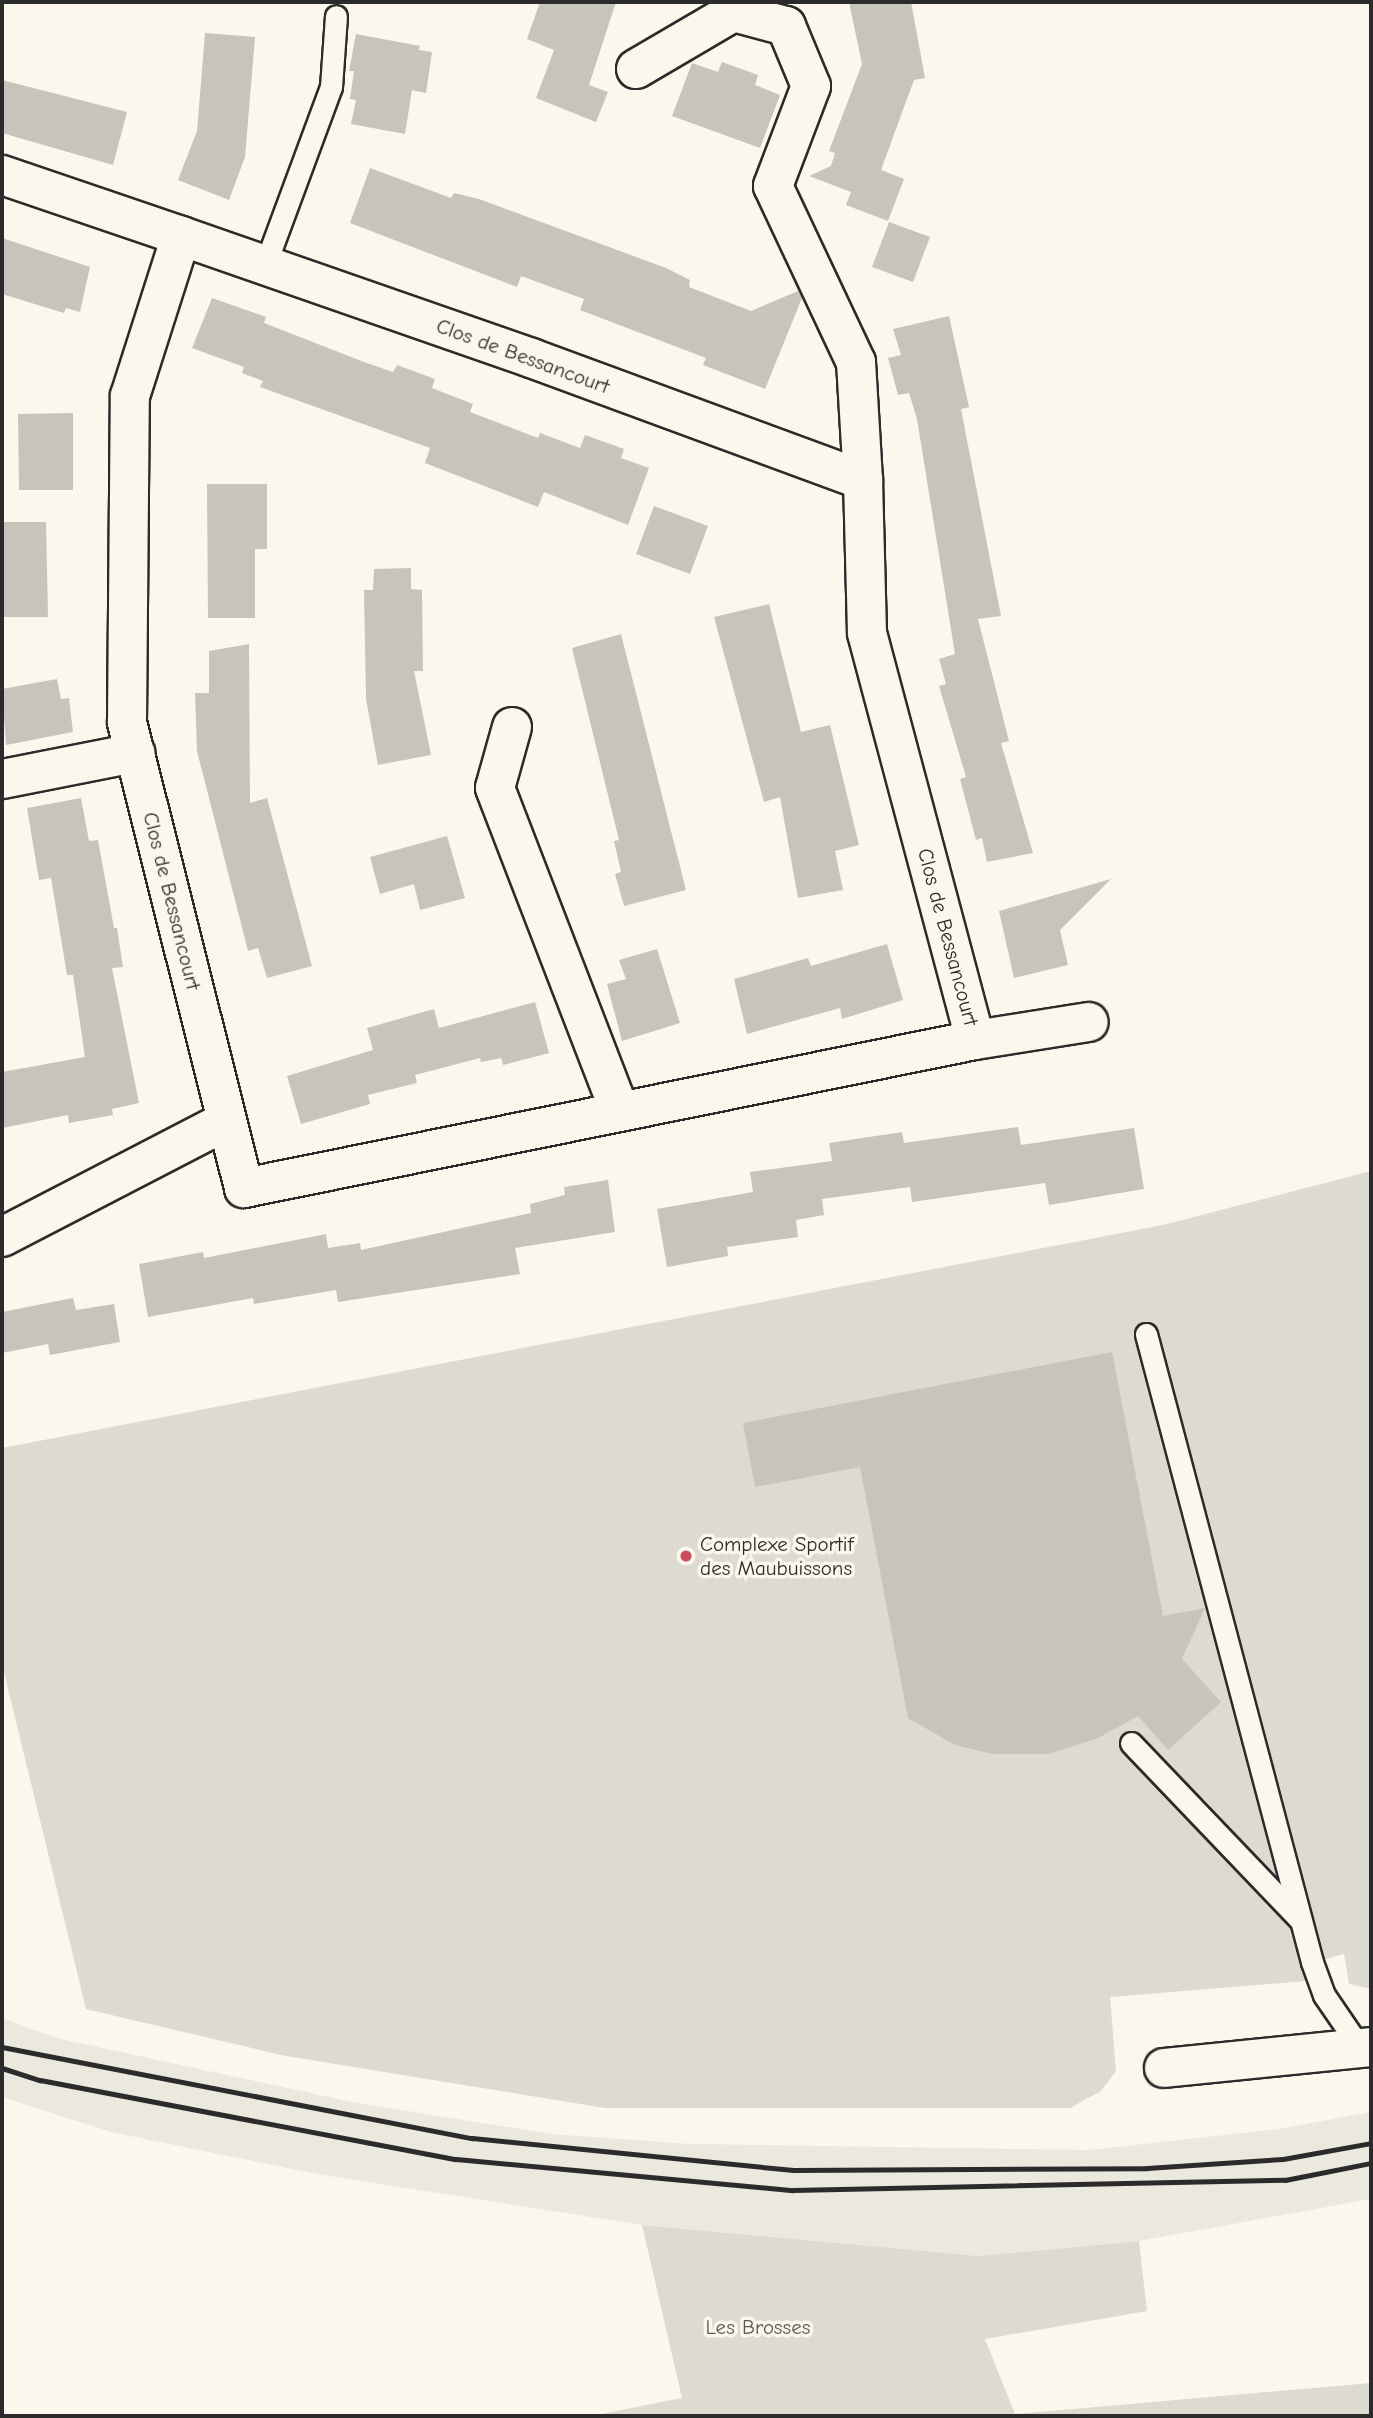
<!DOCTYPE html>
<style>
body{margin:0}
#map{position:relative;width:1373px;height:2418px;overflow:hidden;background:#fbf7ec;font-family:"Comic Neue",sans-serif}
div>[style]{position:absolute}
.built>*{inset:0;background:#ebe8de}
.green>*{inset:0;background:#dddad0}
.building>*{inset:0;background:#c7c4bc}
.roads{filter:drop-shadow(2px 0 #2b2b2b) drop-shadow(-2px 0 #2b2b2b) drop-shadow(0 2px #2b2b2b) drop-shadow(0 -2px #2b2b2b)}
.lane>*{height:21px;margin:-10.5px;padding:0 10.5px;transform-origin:10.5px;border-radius:10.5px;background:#fbf7ec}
.street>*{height:38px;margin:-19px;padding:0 19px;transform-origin:19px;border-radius:19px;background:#fbf7ec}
.rail>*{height:5px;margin:-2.5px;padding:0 2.5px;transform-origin:2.5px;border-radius:2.5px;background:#2b2b2b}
.dots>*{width:19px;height:19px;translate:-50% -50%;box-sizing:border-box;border:4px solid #fbf7ec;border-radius:50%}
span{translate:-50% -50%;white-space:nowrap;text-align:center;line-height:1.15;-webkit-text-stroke:7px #fbf7ec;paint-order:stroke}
.street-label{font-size:21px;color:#2b2b2b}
.poi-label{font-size:21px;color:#2b2b2b}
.left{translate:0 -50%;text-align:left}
.park-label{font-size:21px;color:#585754}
.frame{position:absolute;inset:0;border:4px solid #2b2b2b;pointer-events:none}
</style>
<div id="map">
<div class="built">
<div style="clip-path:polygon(2px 2018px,56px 2038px,352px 2102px,551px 2134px,690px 2144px,1090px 2150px,1278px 2129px,1371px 2112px,1371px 2199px,1139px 2241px,979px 2256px,642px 2225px,317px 2174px,111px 2132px,2px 2097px)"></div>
</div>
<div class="green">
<div style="clip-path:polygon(1371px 1171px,1371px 1989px,1349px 1984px,1344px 1954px,1302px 1966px,1306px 1981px,1110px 1997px,1116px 2071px,1101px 2091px,1070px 2108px,605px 2108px,286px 2056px,86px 2009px,2px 1664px,2px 1448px,1163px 1225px)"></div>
<div style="clip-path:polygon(642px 2225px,979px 2256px,1139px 2241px,1147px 2311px,985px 2339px,1015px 2414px,1371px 2383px,1371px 2416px,591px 2416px,682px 2398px)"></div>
</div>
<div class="building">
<div style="clip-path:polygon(540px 2px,616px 2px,589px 85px,608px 92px,596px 122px,536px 98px,554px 50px,527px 39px)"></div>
<div style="clip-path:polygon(849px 2px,911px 2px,925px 78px,914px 80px,881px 170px,904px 179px,888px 221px,846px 205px,851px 192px,809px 176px,831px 166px,835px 153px,829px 151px,862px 64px)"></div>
<div style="clip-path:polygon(205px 33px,255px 37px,245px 157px,229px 200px,178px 180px,197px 131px)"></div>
<div style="clip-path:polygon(356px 34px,420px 46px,419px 50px,432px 52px,426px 93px,412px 90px,405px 134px,351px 124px,356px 100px,350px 99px,354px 71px,349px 71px)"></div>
<div style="clip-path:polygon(722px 62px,758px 75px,755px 85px,780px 95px,760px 148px,672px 116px,692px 63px,718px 72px)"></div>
<div style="clip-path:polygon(2px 80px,127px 112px,113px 165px,2px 133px)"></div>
<div style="clip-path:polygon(370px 168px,451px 198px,454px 193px,479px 199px,666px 268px,690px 280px,689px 287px,751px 311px,798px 291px,802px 298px,765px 389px,703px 365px,706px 358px,580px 310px,584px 299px,521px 276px,517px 287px,350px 223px)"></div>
<div style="clip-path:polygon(889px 222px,930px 237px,913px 282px,872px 267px)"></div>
<div style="clip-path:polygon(2px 238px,90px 267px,80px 312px,66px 308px,64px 313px,2px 294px)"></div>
<div style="clip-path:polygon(212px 298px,266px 317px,264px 323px,364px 362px,393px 372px,397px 365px,435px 379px,432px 388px,473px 404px,470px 412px,538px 438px,540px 433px,580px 448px,585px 435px,624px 449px,621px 458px,649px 468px,628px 525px,544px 492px,538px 507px,425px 463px,430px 448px,260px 387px,263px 381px,242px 373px,244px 367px,192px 348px)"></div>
<div style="clip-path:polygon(949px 316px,969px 407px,961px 409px,1001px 616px,978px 619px,1009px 741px,1001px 743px,1033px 853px,987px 862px,982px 838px,976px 840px,960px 779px,966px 777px,939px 686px,946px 684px,939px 659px,955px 654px,917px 419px,909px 393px,898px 395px,888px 358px,901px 355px,893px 329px)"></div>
<div style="clip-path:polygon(73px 413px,73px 490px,19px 490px,18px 414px)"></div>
<div style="clip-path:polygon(207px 484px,267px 484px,267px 549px,255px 549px,255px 618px,208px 618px)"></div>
<div style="clip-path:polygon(654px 506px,708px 526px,690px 574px,636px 554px)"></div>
<div style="clip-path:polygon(2px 522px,46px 522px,48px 617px,2px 617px)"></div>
<div style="clip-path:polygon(411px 568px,411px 589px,422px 590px,423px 671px,414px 671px,431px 755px,378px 765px,366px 699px,364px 590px,373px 590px,374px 569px)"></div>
<div style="clip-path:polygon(769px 604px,801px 732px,830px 725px,859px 845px,835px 851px,843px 890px,798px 898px,780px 797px,764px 802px,714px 617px)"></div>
<div style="clip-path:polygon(621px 634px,686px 890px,624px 906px,615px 874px,621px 872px,614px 841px,619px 840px,572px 648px)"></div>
<div style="clip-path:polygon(249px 644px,250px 803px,267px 798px,312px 966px,267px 978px,258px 948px,248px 951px,197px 751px,195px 693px,209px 693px,209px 651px)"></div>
<div style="clip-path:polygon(57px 679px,61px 699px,69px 698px,73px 732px,6px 745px,2px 689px)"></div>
<div style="clip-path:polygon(81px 798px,89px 841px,98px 840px,114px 928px,117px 928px,123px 967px,112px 968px,139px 1103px,112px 1109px,113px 1115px,69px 1123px,68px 1115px,2px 1128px,2px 1072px,85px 1057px,73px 975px,67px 975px,51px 878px,39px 880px,27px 808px)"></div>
<div style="clip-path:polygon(447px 836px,465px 898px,420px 910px,414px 884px,380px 894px,370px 857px)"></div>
<div style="clip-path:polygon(1111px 879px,1060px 930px,1068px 965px,1014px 978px,999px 911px)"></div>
<div style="clip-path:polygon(887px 944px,903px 1000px,842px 1019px,840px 1008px,747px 1034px,734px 979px,808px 958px,811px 966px)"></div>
<div style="clip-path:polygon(657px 949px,680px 1023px,622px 1041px,607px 984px,626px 979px,619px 960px)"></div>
<div style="clip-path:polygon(535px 1002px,549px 1053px,503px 1065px,501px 1058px,481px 1062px,480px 1058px,415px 1075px,417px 1083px,368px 1095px,370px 1104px,301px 1124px,287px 1076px,373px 1050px,367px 1028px,434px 1009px,439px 1028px)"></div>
<div style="clip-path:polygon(1018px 1127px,1021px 1145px,1134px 1128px,1144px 1189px,1049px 1205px,1045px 1183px,912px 1202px,910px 1187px,822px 1199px,824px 1215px,796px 1220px,798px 1237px,727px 1247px,728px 1256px,667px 1267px,657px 1209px,753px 1192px,750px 1172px,832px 1161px,829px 1143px,902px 1132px,904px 1143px)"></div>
<div style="clip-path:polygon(608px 1180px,615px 1232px,515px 1248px,520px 1274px,338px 1302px,336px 1290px,254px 1304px,253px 1298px,148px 1317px,139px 1264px,203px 1252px,204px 1258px,326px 1234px,328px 1248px,360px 1243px,361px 1250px,531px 1213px,530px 1204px,565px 1195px,564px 1187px)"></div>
<div style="clip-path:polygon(73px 1298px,76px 1310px,114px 1304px,120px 1342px,50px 1355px,48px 1344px,2px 1353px,2px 1312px)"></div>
<div style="clip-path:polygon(1112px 1352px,1163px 1616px,1205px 1608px,1182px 1659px,1221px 1702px,1168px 1750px,1138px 1716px,1098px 1738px,1049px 1754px,993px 1754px,955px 1745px,908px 1718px,860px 1467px,755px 1487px,743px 1423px)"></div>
</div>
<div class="roads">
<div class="lane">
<div style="left:265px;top:265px;width:190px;rotate:-69.7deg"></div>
<div style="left:331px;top:87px;width:71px;rotate:-86deg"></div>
<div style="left:1146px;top:1334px;width:650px;rotate:75.19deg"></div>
<div style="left:1312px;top:1962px;width:35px;rotate:70deg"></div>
<div style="left:1324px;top:1995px;width:65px;rotate:55.6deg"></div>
<div style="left:1131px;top:1743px;width:246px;rotate:46.3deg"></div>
</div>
<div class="street">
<div style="left:636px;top:69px;width:113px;rotate:-30.4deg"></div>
<div style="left:733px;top:12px;width:55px;rotate:14.8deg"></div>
<div style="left:786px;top:26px;width:65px;rotate:67.4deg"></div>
<div style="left:811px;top:86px;width:107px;rotate:110.8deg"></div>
<div style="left:773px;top:186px;width:195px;rotate:64.8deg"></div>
<div style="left:856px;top:362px;width:118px;rotate:86.6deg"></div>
<div style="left:2px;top:175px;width:189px;rotate:18.8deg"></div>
<div style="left:181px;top:236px;width:371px;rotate:19.2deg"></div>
<div style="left:531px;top:358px;width:354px;rotate:20.2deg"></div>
<div style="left:863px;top:480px;width:153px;rotate:88.5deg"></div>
<div style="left:867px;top:633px;width:421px;rotate:75.1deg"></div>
<div style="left:975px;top:1040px;width:746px;rotate:168.55deg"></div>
<div style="left:244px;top:1188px;width:480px;rotate:-104.1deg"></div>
<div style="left:127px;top:722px;width:326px;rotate:-89.5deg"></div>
<div style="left:130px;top:396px;width:168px;rotate:-72.3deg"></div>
<div style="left:512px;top:727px;width:63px;rotate:105.6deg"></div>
<div style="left:495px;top:788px;width:347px;rotate:68.9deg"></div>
<div style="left:2px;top:779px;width:136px;rotate:-11.1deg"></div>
<div style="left:975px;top:1040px;width:115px;rotate:-9deg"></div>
<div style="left:2px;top:1237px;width:252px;rotate:-27.4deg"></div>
<div style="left:1164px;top:2068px;width:208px;rotate:-5.8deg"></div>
</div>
</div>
<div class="rail">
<div style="left:2px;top:2047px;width:479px;rotate:11deg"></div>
<div style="left:472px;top:2138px;width:323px;rotate:5.7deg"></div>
<div style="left:793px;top:2170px;width:354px;rotate:-0.3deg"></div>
<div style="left:1147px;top:2168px;width:136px;rotate:-3.8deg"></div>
<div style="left:1283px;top:2159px;width:89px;rotate:-10.3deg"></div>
<div style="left:2px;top:2068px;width:40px;rotate:18deg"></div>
<div style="left:40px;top:2080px;width:423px;rotate:10.8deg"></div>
<div style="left:456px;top:2159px;width:338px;rotate:5.3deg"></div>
<div style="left:793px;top:2190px;width:492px;rotate:-1.2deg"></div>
<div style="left:1285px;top:2180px;width:88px;rotate:-11.2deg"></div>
</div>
<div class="dots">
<div style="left:686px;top:1556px;background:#d1495b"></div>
</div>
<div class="street-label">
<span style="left:523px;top:356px;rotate:20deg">Clos de Bessancourt</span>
<span style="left:172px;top:901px;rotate:76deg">Clos de Bessancourt</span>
<span style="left:948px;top:937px;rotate:75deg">Clos de Bessancourt</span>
</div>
<div class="poi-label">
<span class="left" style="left:700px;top:1556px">Complexe Sportif<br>des Maubuissons</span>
</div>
<div class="park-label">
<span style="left:758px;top:2327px">Les Brosses</span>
</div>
<div class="frame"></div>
</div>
